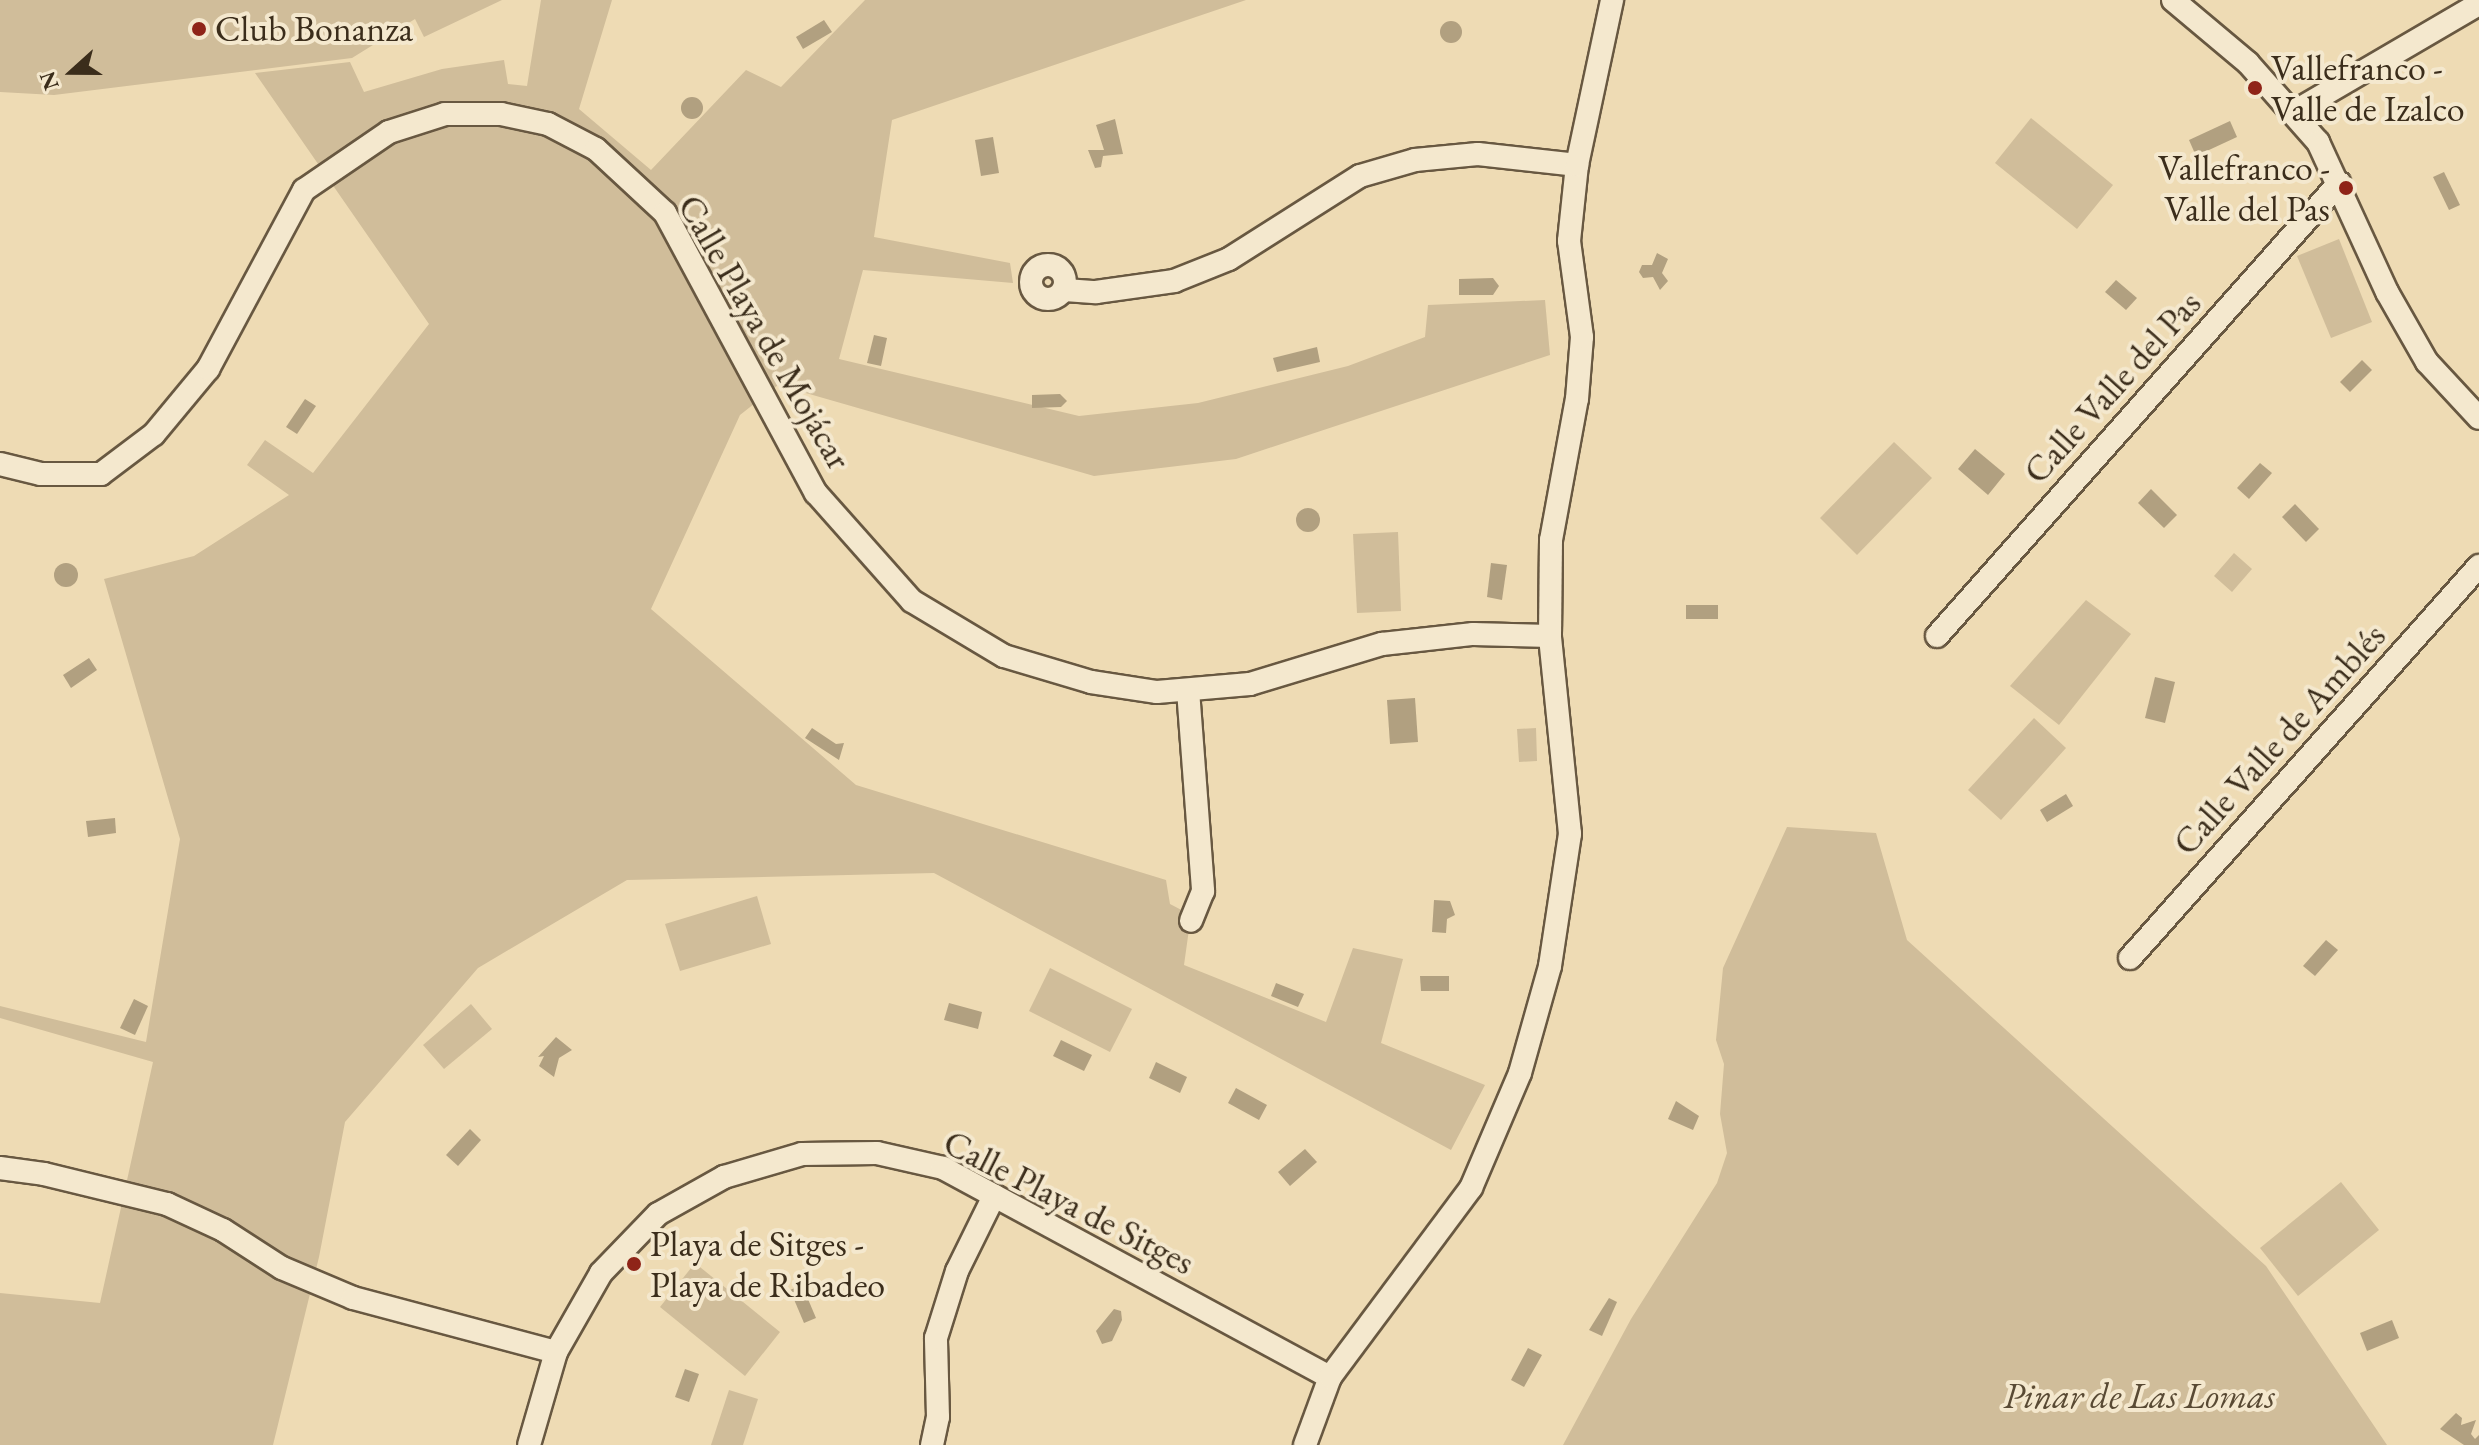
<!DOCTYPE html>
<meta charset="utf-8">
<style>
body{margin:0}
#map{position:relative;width:2479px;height:1445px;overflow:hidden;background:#eedbb4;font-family:"EB Garamond",serif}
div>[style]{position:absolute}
.green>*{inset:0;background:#d0bd9a}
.water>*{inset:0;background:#b1a080}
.round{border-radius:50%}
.roads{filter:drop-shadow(2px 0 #685841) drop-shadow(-2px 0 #685841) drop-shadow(0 2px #685841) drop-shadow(0 -2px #685841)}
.street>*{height:22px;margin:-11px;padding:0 11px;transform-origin:11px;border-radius:11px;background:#f4e8ce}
.street>.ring{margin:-11px;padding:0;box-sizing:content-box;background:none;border:22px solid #f4e8ce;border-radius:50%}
.dots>*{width:22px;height:22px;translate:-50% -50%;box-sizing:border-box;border:4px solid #f4e8ce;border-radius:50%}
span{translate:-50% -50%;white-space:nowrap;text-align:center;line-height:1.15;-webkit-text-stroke:8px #f4e8ce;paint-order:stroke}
.poi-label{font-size:36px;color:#3b2d1b}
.left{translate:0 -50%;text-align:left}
.right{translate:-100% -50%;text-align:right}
.street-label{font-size:36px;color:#3b2d1b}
.park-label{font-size:36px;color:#594a34;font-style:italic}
.north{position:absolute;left:32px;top:32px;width:80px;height:80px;-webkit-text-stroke:6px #f4e8ce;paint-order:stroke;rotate:249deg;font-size:22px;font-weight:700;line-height:32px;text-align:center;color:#3b2d1b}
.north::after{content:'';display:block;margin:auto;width:28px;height:36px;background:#3b2d1b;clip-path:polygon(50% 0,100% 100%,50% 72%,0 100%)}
</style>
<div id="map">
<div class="green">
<div style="clip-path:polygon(0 0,502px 0,424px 37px,415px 19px,352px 58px,54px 95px,0 92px)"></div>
<div style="clip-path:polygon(541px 0,612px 0,579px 109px,651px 170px,746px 70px,781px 87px,865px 0,1246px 0,892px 120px,874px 237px,1010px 263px,1013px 283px,863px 270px,839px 359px,1079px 416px,1198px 403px,1348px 366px,1425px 337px,1428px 305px,1545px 300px,1550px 355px,1236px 459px,1094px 476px,778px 385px,740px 415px,651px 609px,856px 785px,1166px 880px,1170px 904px,1191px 915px,1184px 965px,1326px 1022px,1353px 948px,1403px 959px,1381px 1043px,1485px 1085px,1451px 1150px,934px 873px,627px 880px,478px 968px,345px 1122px,319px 1257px,273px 1445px,0 1445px,0 1293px,100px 1303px,153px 1062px,0 1018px,0 1006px,146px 1042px,180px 839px,104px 579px,194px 556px,289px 495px,247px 465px,265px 440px,313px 473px,429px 324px,255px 73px,350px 62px,364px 92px,442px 69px,504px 60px,508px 84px,527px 86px)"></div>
<div style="clip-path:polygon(2031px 118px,2113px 185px,2077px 229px,1995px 163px)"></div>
<div style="clip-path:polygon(2339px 239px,2372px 322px,2331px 338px,2297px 256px)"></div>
<div style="clip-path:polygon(1894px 442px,1932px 478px,1857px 555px,1820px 518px)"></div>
<div style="clip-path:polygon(1398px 532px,1401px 611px,1357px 613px,1353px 534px)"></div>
<div style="clip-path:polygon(2234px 553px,2252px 569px,2232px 592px,2214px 576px)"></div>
<div style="clip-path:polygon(2086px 600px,2131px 634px,2059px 725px,2010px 686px)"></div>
<div style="clip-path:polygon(2034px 718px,2066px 748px,2001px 820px,1968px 790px)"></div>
<div style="clip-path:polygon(1536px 728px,1537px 761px,1519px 762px,1517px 729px)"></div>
<div style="clip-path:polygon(1787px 827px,1876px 833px,1907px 940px,2266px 1266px,2387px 1445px,1563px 1445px,1631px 1319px,1717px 1183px,1727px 1153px,1720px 1114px,1724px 1064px,1716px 1040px,1723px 968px)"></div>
<div style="clip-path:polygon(757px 896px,771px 944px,680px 971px,665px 924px)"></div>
<div style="clip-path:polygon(1050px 968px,1132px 1009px,1110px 1052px,1029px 1011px)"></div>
<div style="clip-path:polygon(471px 1004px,492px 1029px,444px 1069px,423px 1045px)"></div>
<div style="clip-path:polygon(2341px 1182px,2379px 1230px,2298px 1296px,2260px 1248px)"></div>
<div style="clip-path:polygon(695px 1263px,780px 1332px,745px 1376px,660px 1307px)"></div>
<div style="clip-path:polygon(729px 1390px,758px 1399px,743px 1445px,711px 1445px)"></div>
</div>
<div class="water">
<div style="clip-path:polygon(824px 20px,832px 32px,803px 49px,796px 37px)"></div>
<div class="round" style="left:1440px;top:21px;width:22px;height:22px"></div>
<div class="round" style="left:681px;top:97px;width:22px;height:22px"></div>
<div style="clip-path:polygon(1115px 119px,1123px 154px,1103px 156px,1101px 167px,1095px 168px,1088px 150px,1104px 150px,1096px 125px)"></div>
<div style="clip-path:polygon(2230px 121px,2237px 137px,2196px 156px,2189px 140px)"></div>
<div style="clip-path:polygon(993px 137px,999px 173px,981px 176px,975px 140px)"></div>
<div style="clip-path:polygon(2444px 172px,2460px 205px,2449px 210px,2433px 177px)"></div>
<div style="clip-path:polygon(1657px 253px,1668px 259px,1662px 273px,1668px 281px,1660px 290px,1653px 277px,1643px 278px,1639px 272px,1642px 265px,1652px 265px)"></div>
<div style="clip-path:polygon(1493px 278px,1499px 286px,1493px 295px,1459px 295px,1459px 279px)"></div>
<div style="clip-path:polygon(2116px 280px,2137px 298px,2126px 310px,2105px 292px)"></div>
<div style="clip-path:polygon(874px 335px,887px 338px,881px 366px,867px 363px)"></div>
<div style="clip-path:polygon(1317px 347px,1320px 362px,1277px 372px,1273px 358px)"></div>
<div style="clip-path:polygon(2362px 360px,2372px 370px,2350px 392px,2340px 382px)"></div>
<div style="clip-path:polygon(1060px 394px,1067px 401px,1061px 407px,1032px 408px,1032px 395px)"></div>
<div style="clip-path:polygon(305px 399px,316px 406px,297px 434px,286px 427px)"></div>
<div style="clip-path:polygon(1975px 449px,2005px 474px,1988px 495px,1958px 469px)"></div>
<div style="clip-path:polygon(2260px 463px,2272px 473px,2249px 499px,2237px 488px)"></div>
<div style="clip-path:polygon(2151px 489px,2177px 515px,2164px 528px,2138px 503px)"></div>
<div style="clip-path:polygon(2295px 504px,2319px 529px,2306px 542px,2282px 517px)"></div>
<div class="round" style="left:1296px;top:508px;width:24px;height:24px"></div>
<div style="clip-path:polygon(1491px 563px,1507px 565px,1502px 600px,1487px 597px)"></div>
<div class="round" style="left:54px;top:563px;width:24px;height:24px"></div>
<div style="clip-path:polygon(1686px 605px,1718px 605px,1718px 619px,1686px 619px)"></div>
<div style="clip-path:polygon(89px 658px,97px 670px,71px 688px,63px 675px)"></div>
<div style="clip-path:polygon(2155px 677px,2175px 682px,2165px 723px,2145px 718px)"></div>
<div style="clip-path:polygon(1415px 698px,1418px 742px,1390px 744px,1387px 700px)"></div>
<div style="clip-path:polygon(812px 728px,836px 744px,844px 743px,839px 760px,805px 738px)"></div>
<div style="clip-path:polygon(2066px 794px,2073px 806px,2047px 822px,2040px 810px)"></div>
<div style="clip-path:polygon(115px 818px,116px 833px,88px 837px,86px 821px)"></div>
<div style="clip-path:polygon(1434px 900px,1450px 901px,1455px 915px,1447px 919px,1446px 933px,1432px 932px)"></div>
<div style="clip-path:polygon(2326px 940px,2338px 950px,2315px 976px,2303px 966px)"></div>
<div style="clip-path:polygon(1420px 976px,1449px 976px,1449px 991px,1421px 991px)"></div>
<div style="clip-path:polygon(1276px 983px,1304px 994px,1298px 1007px,1271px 996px)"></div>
<div style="clip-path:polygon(134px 999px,148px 1006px,135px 1035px,120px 1028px)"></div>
<div style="clip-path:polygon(949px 1003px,982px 1012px,978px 1029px,944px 1020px)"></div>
<div style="clip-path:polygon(556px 1037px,572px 1050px,559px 1058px,554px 1077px,539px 1066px,544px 1056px,538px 1057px)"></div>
<div style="clip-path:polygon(1061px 1040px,1092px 1055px,1084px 1071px,1053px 1056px)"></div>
<div style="clip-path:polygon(1156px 1062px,1187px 1077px,1180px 1093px,1149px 1078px)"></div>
<div style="clip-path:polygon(1236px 1088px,1267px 1105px,1259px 1120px,1228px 1103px)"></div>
<div style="clip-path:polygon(1676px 1101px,1699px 1116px,1693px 1130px,1668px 1119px)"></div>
<div style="clip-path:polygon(470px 1129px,481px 1140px,458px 1166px,446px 1155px)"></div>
<div style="clip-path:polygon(1305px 1149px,1317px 1162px,1290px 1186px,1278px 1172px)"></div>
<div style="clip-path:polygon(802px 1285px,816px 1318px,804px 1323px,790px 1290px)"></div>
<div style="clip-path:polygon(1609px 1298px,1617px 1302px,1602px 1336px,1589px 1330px)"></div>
<div style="clip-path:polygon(1114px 1309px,1121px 1311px,1122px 1320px,1112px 1341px,1102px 1344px,1096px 1331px)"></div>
<div style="clip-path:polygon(2392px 1320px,2399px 1338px,2367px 1351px,2360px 1333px)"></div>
<div style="clip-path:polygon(1528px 1348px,1542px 1355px,1524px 1387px,1511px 1380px)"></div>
<div style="clip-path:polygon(685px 1369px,699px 1374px,689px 1402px,675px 1397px)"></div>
<div style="clip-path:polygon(2456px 1413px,2462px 1418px,2461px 1425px,2476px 1420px,2471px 1434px,2475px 1439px,2479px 1435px,2479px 1445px,2464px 1445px,2440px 1429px)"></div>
</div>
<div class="roads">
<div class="street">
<div style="left:2173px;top:0;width:98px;rotate:40deg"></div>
<div style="left:2248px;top:63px;width:106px;rotate:48.5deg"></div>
<div style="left:2318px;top:142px;width:165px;rotate:65.3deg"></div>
<div style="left:2387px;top:292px;width:81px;rotate:60.3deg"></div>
<div style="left:2427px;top:362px;width:76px;rotate:47.1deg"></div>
<div style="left:2294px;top:112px;width:214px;rotate:-30.3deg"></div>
<div class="ring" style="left:1031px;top:265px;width:12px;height:12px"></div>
<div style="left:1065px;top:290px;width:31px;rotate:4deg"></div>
<div style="left:1096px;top:292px;width:79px;rotate:-8deg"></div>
<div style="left:1174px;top:281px;width:59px;rotate:-21.8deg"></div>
<div style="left:1229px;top:259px;width:155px;rotate:-32.4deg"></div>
<div style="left:1360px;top:176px;width:57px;rotate:-16.2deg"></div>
<div style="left:1415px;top:160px;width:63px;rotate:-5.4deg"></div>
<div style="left:1478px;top:154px;width:100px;rotate:6.3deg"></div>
<div style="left:0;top:464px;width:42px;rotate:13.7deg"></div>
<div style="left:41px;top:474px;width:60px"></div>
<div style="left:101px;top:474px;width:66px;rotate:-37deg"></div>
<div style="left:154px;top:434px;width:85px;rotate:-50.3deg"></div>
<div style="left:208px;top:369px;width:203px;rotate:-61.8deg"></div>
<div style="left:304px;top:190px;width:103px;rotate:-34.3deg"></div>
<div style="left:389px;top:132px;width:59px;rotate:-17.8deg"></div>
<div style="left:445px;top:114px;width:56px"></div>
<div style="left:501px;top:114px;width:48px;rotate:12deg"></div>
<div style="left:548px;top:124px;width:54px;rotate:27.5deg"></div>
<div style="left:596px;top:149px;width:94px;rotate:42.8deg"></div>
<div style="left:665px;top:213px;width:318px;rotate:61.7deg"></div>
<div style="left:816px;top:493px;width:144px;rotate:48.4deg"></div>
<div style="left:912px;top:601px;width:107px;rotate:30.9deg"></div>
<div style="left:1004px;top:656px;width:91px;rotate:16.6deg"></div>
<div style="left:1091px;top:682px;width:67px;rotate:8.6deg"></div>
<div style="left:1157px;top:692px;width:93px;rotate:-4.9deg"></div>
<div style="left:1250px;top:684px;width:138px;rotate:-16.9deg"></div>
<div style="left:1382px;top:644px;width:92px;rotate:-6.3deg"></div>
<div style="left:1473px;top:634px;width:77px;rotate:1.5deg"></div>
<div style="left:1937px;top:636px;width:606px;rotate:-48.41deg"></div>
<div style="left:1188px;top:690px;width:202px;rotate:85.7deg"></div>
<div style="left:1203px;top:891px;width:32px;rotate:112deg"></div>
<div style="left:2130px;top:958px;width:525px;rotate:-48.32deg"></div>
<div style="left:0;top:1168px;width:44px;rotate:7.8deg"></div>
<div style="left:44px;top:1174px;width:127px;rotate:13.7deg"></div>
<div style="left:167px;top:1204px;width:62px;rotate:24.9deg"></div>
<div style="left:223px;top:1230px;width:70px;rotate:32.8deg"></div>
<div style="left:282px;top:1268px;width:77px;rotate:22.9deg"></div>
<div style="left:353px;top:1298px;width:210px;rotate:14.9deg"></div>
<div style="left:529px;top:1445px;width:97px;rotate:-73.8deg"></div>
<div style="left:556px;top:1352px;width:91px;rotate:-60.3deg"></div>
<div style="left:601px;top:1273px;width:82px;rotate:-46deg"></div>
<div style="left:658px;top:1214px;width:76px;rotate:-29.3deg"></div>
<div style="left:724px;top:1177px;width:81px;rotate:-16.4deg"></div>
<div style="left:802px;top:1154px;width:75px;rotate:-0.8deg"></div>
<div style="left:877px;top:1153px;width:68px;rotate:12.8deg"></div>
<div style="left:943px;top:1168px;width:440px;rotate:28.4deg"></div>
<div style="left:932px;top:1445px;width:29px;rotate:-78deg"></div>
<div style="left:938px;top:1417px;width:79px;rotate:-91.5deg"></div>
<div style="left:936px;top:1338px;width:70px;rotate:-72.6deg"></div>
<div style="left:957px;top:1271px;width:84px;rotate:-63.7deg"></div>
<div style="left:1305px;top:1445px;width:72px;rotate:-69.8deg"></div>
<div style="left:1330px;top:1377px;width:236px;rotate:-53.3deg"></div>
<div style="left:1471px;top:1188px;width:125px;rotate:-66.9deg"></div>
<div style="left:1520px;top:1073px;width:111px;rotate:-74.3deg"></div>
<div style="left:1550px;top:966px;width:134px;rotate:-81.4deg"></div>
<div style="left:1570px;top:834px;width:199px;rotate:-95.8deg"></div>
<div style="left:1550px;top:636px;width:96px;rotate:-89.4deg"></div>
<div style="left:1551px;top:540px;width:143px;rotate:-79.6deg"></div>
<div style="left:1577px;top:399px;width:62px;rotate:-85.4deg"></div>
<div style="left:1582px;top:337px;width:97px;rotate:-97.7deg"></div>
<div style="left:1569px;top:241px;width:76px;rotate:-84deg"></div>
<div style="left:1577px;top:165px;width:169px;rotate:-78deg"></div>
</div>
</div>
<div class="dots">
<div style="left:199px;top:29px;background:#8f2418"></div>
<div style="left:2255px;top:88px;background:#8f2418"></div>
<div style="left:2346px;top:188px;background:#8f2418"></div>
<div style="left:634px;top:1264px;background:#8f2418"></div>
</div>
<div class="poi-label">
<span class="left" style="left:215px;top:29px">Club Bonanza</span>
<span class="left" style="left:2271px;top:88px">Vallefranco -<br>Valle de Izalco</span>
<span class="right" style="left:2330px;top:188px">Vallefranco -<br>Valle del Pas</span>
<span class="left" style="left:650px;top:1264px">Playa de Sitges -<br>Playa de Ribadeo</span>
</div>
<div class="street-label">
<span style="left:765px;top:332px;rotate:60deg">Calle Playa de Mojácar</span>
<span style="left:2112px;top:387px;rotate:-48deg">Calle Valle del Pas</span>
<span style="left:2279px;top:739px;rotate:-48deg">Calle Valle de Amblés</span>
<span style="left:1069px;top:1202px;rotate:27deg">Calle Playa de Sitges</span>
</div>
<div class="park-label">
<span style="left:2139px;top:1396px">Pinar de Las Lomas</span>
</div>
<div class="north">N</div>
</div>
